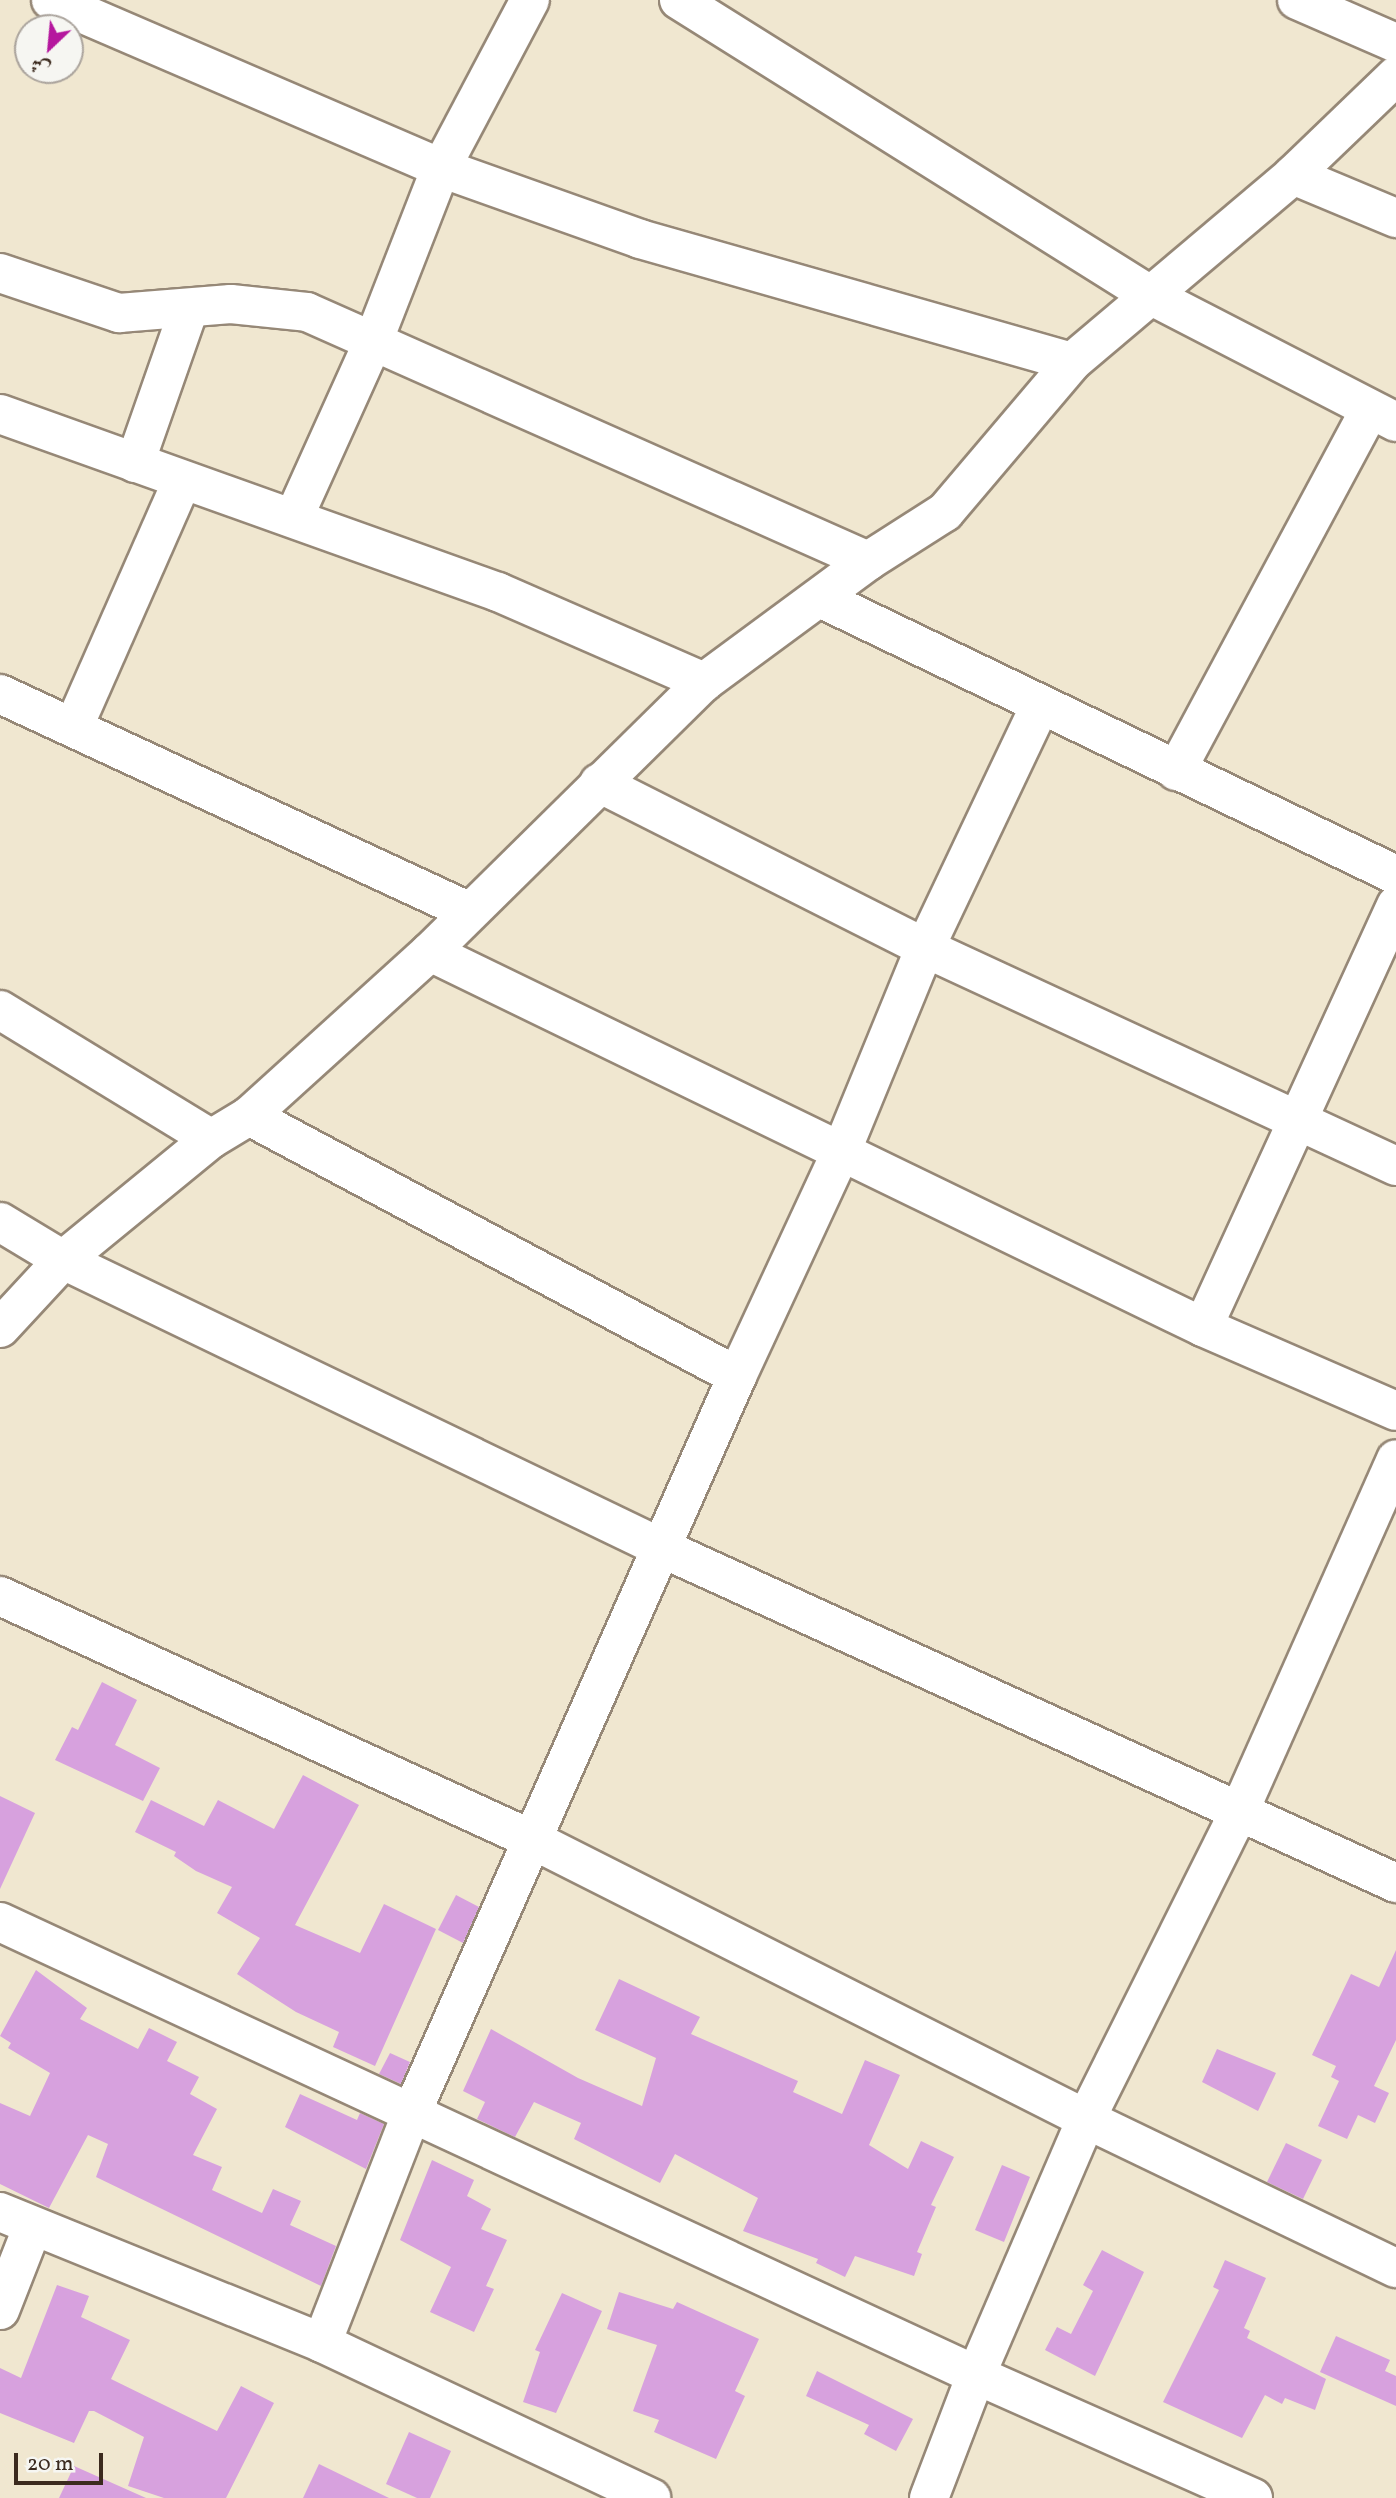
<!DOCTYPE html>
<meta charset="utf-8">
<style>
body{margin:0}
#map{position:relative;width:1396px;height:2498px;overflow:hidden;background:#f0e7d0;font-family:Vollkorn,Amiri,serif}
div>[style]{position:absolute}
.building>*{inset:0;background:#d7a1de}
.roads{filter:drop-shadow(2px 0 #968877) drop-shadow(-2px 0 #968877) drop-shadow(0 2px #968877) drop-shadow(0 -2px #968877)}
.minor>*{height:38px;margin:-19px;padding:0 19px;transform-origin:19px;border-radius:19px;background:#fff}
span{translate:-50% -50%;white-space:nowrap;text-align:center;line-height:1.15;-webkit-text-stroke:6px #f6f6f2;paint-order:stroke}
.north{position:absolute;left:14px;top:14px;width:70px;height:70px;box-sizing:border-box;background:#f6f6f2;border:2px solid #aba49d;border-radius:50%;rotate:206deg;font-size:19px;font-weight:700;line-height:28px;text-align:center;color:#3b2a1e}
.north::after{content:'';display:block;margin:auto;width:24px;height:32px;background:#b5179e;clip-path:polygon(50% 0,100% 100%,50% 72%,0 100%)}
.scale{position:absolute;left:14px;top:2453px;width:89px;height:32px;box-sizing:border-box;border:4px solid #3b2a1e;border-top:0;padding-left:9px;font-size:21px;line-height:24px;white-space:nowrap;color:#3b2a1e;-webkit-text-stroke:5px #f6f6f2;paint-order:stroke}
</style>
<div id="map">
<div class="building">
<div style="clip-path:polygon(102px 1682px,137px 1700px,115px 1745px,160px 1768px,143px 1801px,55px 1760px,72px 1727px,78px 1730px)"></div>
<div style="clip-path:polygon(303px 1775px,359px 1805px,295px 1925px,360px 1953px,384px 1904px,436px 1929px,375px 2066px,333px 2047px,339px 2032px,296px 2012px,237px 1974px,260px 1938px,217px 1913px,232px 1887px,196px 1871px,174px 1856px,176px 1852px,135px 1832px,151px 1800px,204px 1826px,218px 1800px,274px 1829px)"></div>
<div style="clip-path:polygon(0 1796px,35px 1813px,0 1889px)"></div>
<div style="clip-path:polygon(456px 1895px,479px 1907px,463px 1943px,438px 1930px)"></div>
<div style="clip-path:polygon(1396px 1950px,1396px 2040px,1374px 2086px,1389px 2093px,1375px 2123px,1358px 2115px,1347px 2139px,1318px 2126px,1339px 2081px,1331px 2077px,1336px 2066px,1312px 2055px,1351px 1974px,1379px 1987px)"></div>
<div style="clip-path:polygon(36px 1970px,87px 2008px,80px 2019px,138px 2049px,149px 2028px,177px 2042px,167px 2061px,199px 2077px,190px 2094px,217px 2109px,193px 2155px,222px 2167px,212px 2190px,262px 2213px,273px 2189px,301px 2201px,290px 2225px,336px 2246px,321px 2286px,96px 2177px,108px 2144px,88px 2135px,49px 2208px,0 2184px,0 2103px,30px 2116px,50px 2073px,8px 2048px,11px 2043px,0 2036px)"></div>
<div style="clip-path:polygon(619px 1979px,700px 2017px,691px 2034px,798px 2081px,793px 2092px,842px 2114px,865px 2060px,900px 2075px,869px 2145px,908px 2169px,921px 2141px,954px 2157px,931px 2205px,936px 2207px,917px 2252px,922px 2254px,914px 2276px,855px 2256px,845px 2277px,816px 2263px,818px 2259px,743px 2231px,758px 2198px,675px 2154px,660px 2183px,574px 2139px,581px 2123px,534px 2102px,515px 2137px,477px 2119px,485px 2102px,463px 2091px,491px 2029px,578px 2078px,642px 2106px,656px 2058px,595px 2030px)"></div>
<div style="clip-path:polygon(1217px 2049px,1276px 2073px,1258px 2111px,1202px 2082px)"></div>
<div style="clip-path:polygon(390px 2053px,410px 2062px,401px 2084px,379px 2074px)"></div>
<div style="clip-path:polygon(300px 2094px,357px 2120px,360px 2113px,384px 2124px,366px 2169px,285px 2127px)"></div>
<div style="clip-path:polygon(1286px 2143px,1322px 2160px,1303px 2199px,1267px 2182px)"></div>
<div style="clip-path:polygon(432px 2160px,474px 2180px,467px 2196px,491px 2209px,481px 2229px,507px 2240px,486px 2286px,494px 2289px,474px 2332px,430px 2312px,451px 2267px,400px 2240px)"></div>
<div style="clip-path:polygon(1002px 2165px,1030px 2177px,1004px 2242px,975px 2230px)"></div>
<div style="clip-path:polygon(1102px 2250px,1144px 2272px,1095px 2376px,1045px 2350px,1057px 2327px,1071px 2334px,1093px 2291px,1083px 2285px)"></div>
<div style="clip-path:polygon(1225px 2260px,1266px 2278px,1244px 2328px,1250px 2331px,1247px 2338px,1326px 2379px,1315px 2410px,1285px 2398px,1282px 2404px,1265px 2395px,1242px 2438px,1163px 2402px,1219px 2290px,1213px 2287px)"></div>
<div style="clip-path:polygon(57px 2285px,89px 2296px,81px 2317px,130px 2340px,111px 2379px,217px 2431px,241px 2386px,274px 2403px,226px 2498px,164px 2498px,128px 2486px,144px 2437px,94px 2411px,89px 2411px,74px 2443px,0 2413px,0 2368px,21px 2378px)"></div>
<div style="clip-path:polygon(619px 2292px,673px 2309px,677px 2302px,759px 2339px,735px 2391px,745px 2396px,716px 2459px,654px 2432px,659px 2420px,633px 2411px,657px 2345px,607px 2329px)"></div>
<div style="clip-path:polygon(562px 2293px,602px 2311px,556px 2413px,523px 2402px,540px 2352px,535px 2350px)"></div>
<div style="clip-path:polygon(1336px 2336px,1390px 2360px,1385px 2371px,1396px 2376px,1396px 2406px,1320px 2372px)"></div>
<div style="clip-path:polygon(817px 2371px,913px 2419px,896px 2451px,864px 2434px,869px 2425px,806px 2396px)"></div>
<div style="clip-path:polygon(409px 2432px,451px 2451px,430px 2498px,417px 2498px,386px 2484px)"></div>
<div style="clip-path:polygon(319px 2464px,389px 2498px,303px 2498px)"></div>
<div style="clip-path:polygon(74px 2466px,146px 2498px,59px 2498px)"></div>
</div>
<div class="roads">
<div class="minor">
<div style="left:51px;top:0;width:425px;rotate:23.3deg"></div>
<div style="left:441px;top:168px;width:211px;rotate:19.6deg"></div>
<div style="left:640px;top:239px;width:449px;rotate:15.9deg"></div>
<div style="left:679px;top:0;width:556px;rotate:32.06deg"></div>
<div style="left:1150px;top:295px;width:277px;rotate:27.3deg"></div>
<div style="left:1297px;top:0;width:108px;rotate:23.5deg"></div>
<div style="left:1293px;top:175px;width:112px;rotate:22.7deg"></div>
<div style="left:0;top:273px;width:126px;rotate:18.6deg"></div>
<div style="left:119px;top:313px;width:112px;rotate:-4.6deg"></div>
<div style="left:231px;top:304px;width:76px;rotate:6deg"></div>
<div style="left:307px;top:312px;width:614px;rotate:23.93deg"></div>
<div style="left:0;top:414px;width:529px;rotate:19.67deg"></div>
<div style="left:498px;top:592px;width:225px;rotate:23.6deg"></div>
<div style="left:135px;top:463px;width:163px;rotate:-70.7deg"></div>
<div style="left:294px;top:517px;width:192px;rotate:-65.7deg"></div>
<div style="left:373px;top:342px;width:187px;rotate:-68.7deg"></div>
<div style="left:441px;top:168px;width:190px;rotate:-62.1deg"></div>
<div style="left:822px;top:599px;width:637px;rotate:25.68deg"></div>
<div style="left:0;top:694px;width:516px;rotate:24.88deg"></div>
<div style="left:74px;top:726px;width:268px;rotate:-66.2deg"></div>
<div style="left:1176px;top:771px;width:408px;rotate:-61.8deg"></div>
<div style="left:599px;top:783px;width:365px;rotate:26.8deg"></div>
<div style="left:925px;top:948px;width:519px;rotate:24.84deg"></div>
<div style="left:430px;top:952px;width:859px;rotate:25.88deg"></div>
<div style="left:1203px;top:1327px;width:210px;rotate:23.5deg"></div>
<div style="left:0;top:1010px;width:247px;rotate:31.4deg"></div>
<div style="left:249px;top:1116px;width:553px;rotate:28.05deg"></div>
<div style="left:0;top:1222px;width:74px;rotate:31.1deg"></div>
<div style="left:63px;top:1260px;width:667px;rotate:25.68deg"></div>
<div style="left:664px;top:1549px;width:805px;rotate:24.53deg"></div>
<div style="left:1203px;top:1327px;width:464px;rotate:-65.4deg"></div>
<div style="left:0;top:1328px;width:93px;rotate:-47.2deg"></div>
<div style="left:63px;top:1260px;width:191px;rotate:-39.3deg"></div>
<div style="left:211px;top:1139px;width:44px;rotate:-31.2deg"></div>
<div style="left:249px;top:1116px;width:244px;rotate:-42.2deg"></div>
<div style="left:430px;top:952px;width:385px;rotate:-44.6deg"></div>
<div style="left:704px;top:682px;width:204px;rotate:-36.4deg"></div>
<div style="left:868px;top:561px;width:91px;rotate:-32.5deg"></div>
<div style="left:945px;top:512px;width:197px;rotate:-49.7deg"></div>
<div style="left:1072px;top:362px;width:289px;rotate:-40.2deg"></div>
<div style="left:1293px;top:175px;width:143px;rotate:-43.9deg"></div>
<div style="left:0;top:1596px;width:586px;rotate:24.6deg"></div>
<div style="left:533px;top:1840px;width:619px;rotate:26.77deg"></div>
<div style="left:1086px;top:2119px;width:344px;rotate:25.7deg"></div>
<div style="left:0;top:1922px;width:1076px;rotate:24.9deg"></div>
<div style="left:976px;top:2375px;width:303px;rotate:23.9deg"></div>
<div style="left:0;top:2212px;width:348px;rotate:22.1deg"></div>
<div style="left:322px;top:2343px;width:364px;rotate:25.2deg"></div>
<div style="left:0;top:2310px;width:90px;rotate:-68.6deg"></div>
<div style="left:322px;top:2343px;width:248px;rotate:-68.7deg"></div>
<div style="left:412px;top:2112px;width:805px;rotate:-66.17deg"></div>
<div style="left:737px;top:1376px;width:249px;rotate:-65.1deg"></div>
<div style="left:842px;top:1150px;width:218px;rotate:-67.7deg"></div>
<div style="left:925px;top:948px;width:268px;rotate:-64.6deg"></div>
<div style="left:929px;top:2498px;width:132px;rotate:-69.1deg"></div>
<div style="left:976px;top:2375px;width:279px;rotate:-66.7deg"></div>
<div style="left:1086px;top:2119px;width:343px;rotate:-63.5deg"></div>
<div style="left:1239px;top:1812px;width:386px;rotate:-66deg"></div>
</div>
</div>
<div class="north">ش</div>
<div class="scale">20 m</div>
</div>
